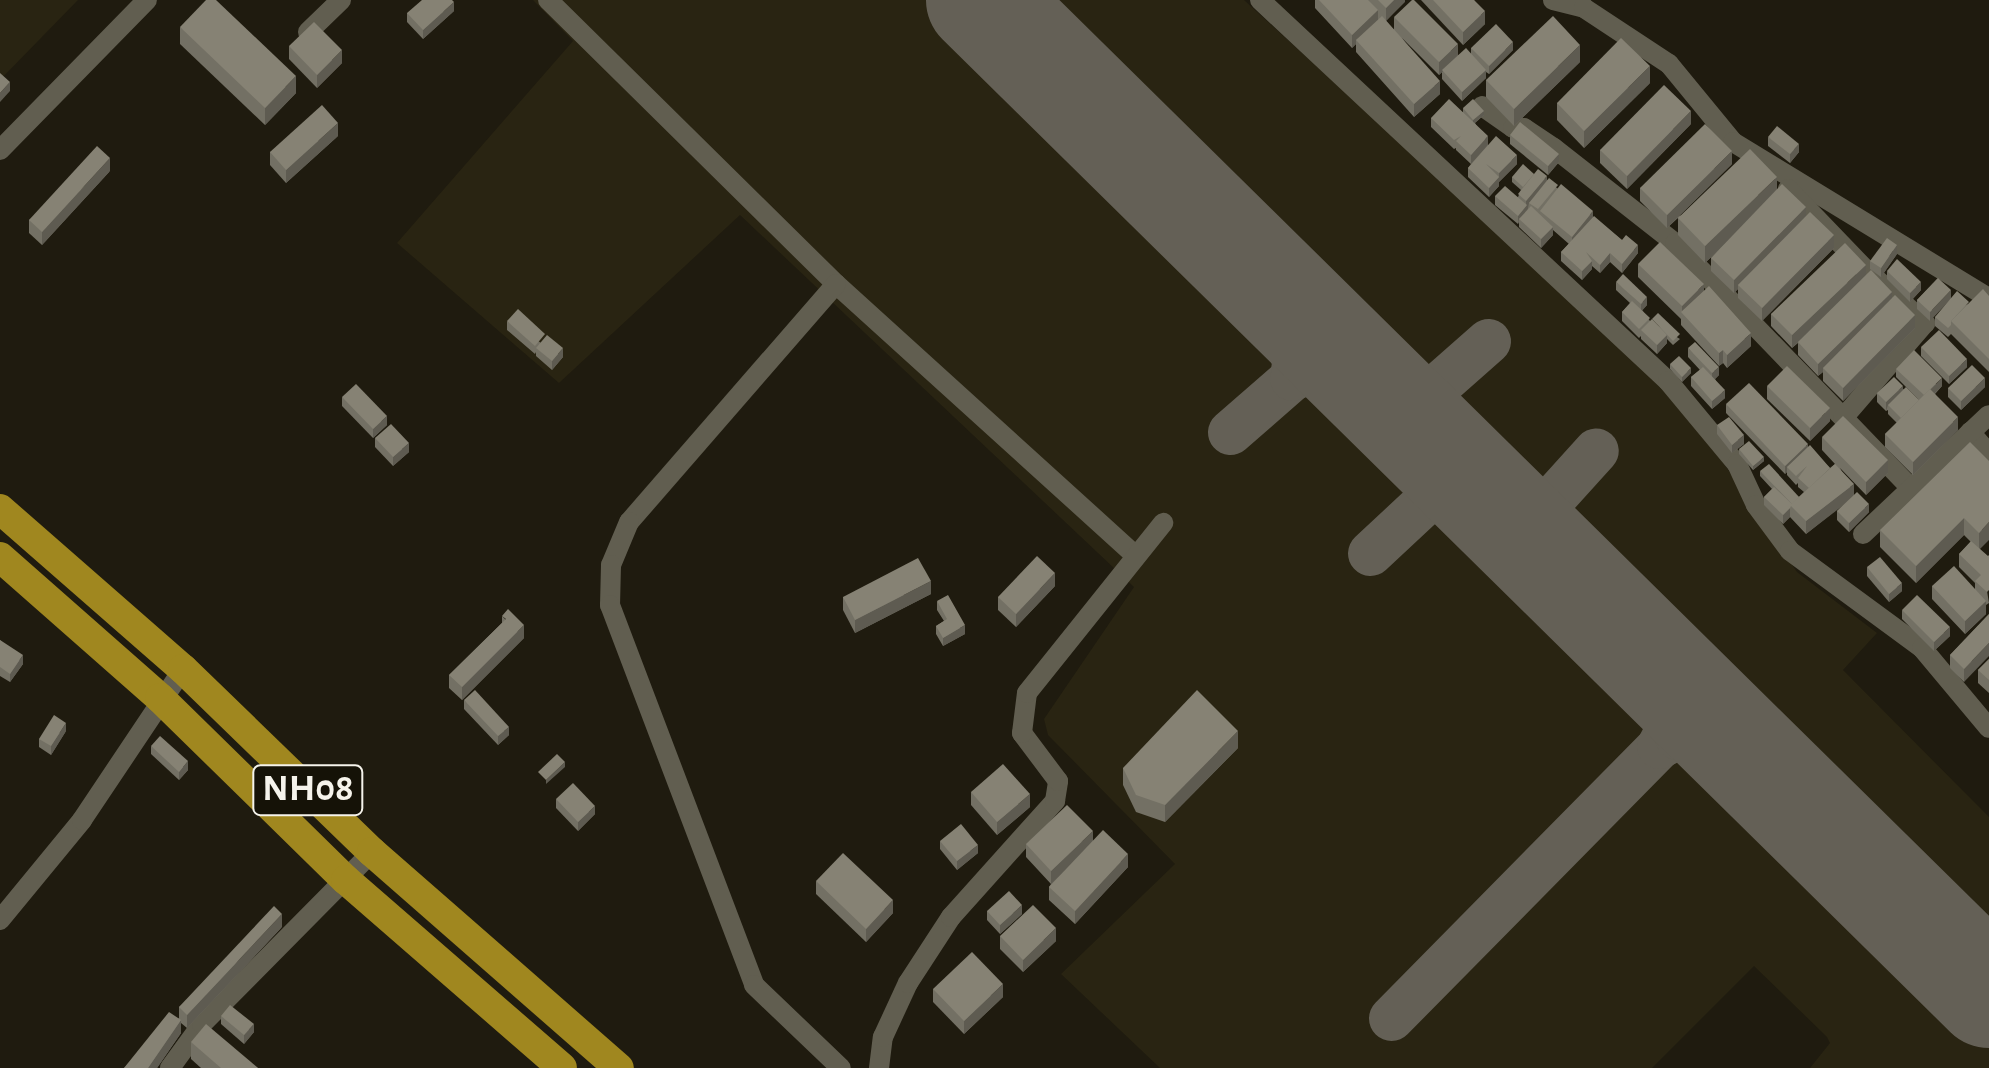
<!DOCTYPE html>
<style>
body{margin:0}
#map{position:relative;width:1989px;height:1068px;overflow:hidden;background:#1f1b0f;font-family:"Alegreya Sans",sans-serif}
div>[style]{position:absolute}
.built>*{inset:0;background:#292412}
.taxiway>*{height:45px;margin:-22.5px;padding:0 22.5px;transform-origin:22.5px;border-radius:22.5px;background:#646056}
.runway>*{height:110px;margin:-55px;padding:0 55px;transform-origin:55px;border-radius:55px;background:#646056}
.minor>*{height:20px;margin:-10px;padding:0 10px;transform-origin:10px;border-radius:10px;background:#615e50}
.highway>*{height:30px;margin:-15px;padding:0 15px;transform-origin:15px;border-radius:15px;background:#a0871f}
.wall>*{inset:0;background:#737064}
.shaded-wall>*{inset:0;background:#5e5b51}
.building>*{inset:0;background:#868274}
span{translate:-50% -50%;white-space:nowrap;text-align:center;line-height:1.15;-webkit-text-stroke:8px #151207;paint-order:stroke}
.shield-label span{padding:2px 8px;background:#151207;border:2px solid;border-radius:8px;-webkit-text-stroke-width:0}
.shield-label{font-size:38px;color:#f5f3eb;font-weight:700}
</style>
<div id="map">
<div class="built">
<div style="clip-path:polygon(0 0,78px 0,0 80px)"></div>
<div style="clip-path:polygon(533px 0,1244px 0,1650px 370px,1706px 437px,1797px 572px,1877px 633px,1843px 670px,1989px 817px,1989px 1068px,1810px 1068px,1830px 1043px,1827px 1037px,1754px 966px,1652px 1068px,1160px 1068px,1061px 974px,1175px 864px,1048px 735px,1044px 719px,1134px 587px,740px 215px,559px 383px,397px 243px,573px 41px)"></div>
</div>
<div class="taxiway">
<div style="left:1262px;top:278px;width:44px;rotate:52.4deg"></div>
<div style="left:1289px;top:313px;width:22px;rotate:66deg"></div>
<div style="left:1298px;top:333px;width:45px;rotate:97.6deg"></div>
<div style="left:1404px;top:415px;width:112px;rotate:-41.4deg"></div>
<div style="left:1230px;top:432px;width:82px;rotate:-41.1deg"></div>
<div style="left:1292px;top:378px;width:22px;rotate:-22deg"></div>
<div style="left:1312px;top:370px;width:40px;rotate:10deg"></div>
<div style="left:1351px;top:377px;width:41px;rotate:31deg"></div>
<div style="left:1522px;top:532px;width:110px;rotate:-47.9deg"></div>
<div style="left:1370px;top:553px;width:122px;rotate:-43deg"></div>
<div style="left:1643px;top:653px;width:30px;rotate:50deg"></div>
<div style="left:1662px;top:676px;width:27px;rotate:73deg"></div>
<div style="left:1670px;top:702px;width:26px;rotate:94deg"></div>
<div style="left:1668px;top:728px;width:20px;rotate:117deg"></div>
<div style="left:1391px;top:1018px;width:382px;rotate:-45.4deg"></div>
<div style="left:1659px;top:746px;width:20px;rotate:-27deg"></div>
<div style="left:1677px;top:737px;width:27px;rotate:-6deg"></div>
<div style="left:1704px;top:734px;width:40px;rotate:21deg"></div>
</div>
<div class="runway">
<div style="left:981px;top:0;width:1415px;rotate:44.57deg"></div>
</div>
<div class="minor">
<div style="left:548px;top:0;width:404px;rotate:44.6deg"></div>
<div style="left:836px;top:284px;width:405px;rotate:42.2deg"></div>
<div style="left:1260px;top:0;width:558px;rotate:43.04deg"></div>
<div style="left:1668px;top:381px;width:108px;rotate:50.3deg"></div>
<div style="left:1737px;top:464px;width:45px;rotate:65.1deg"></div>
<div style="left:1756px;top:505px;width:57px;rotate:53.5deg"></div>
<div style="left:1790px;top:551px;width:164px;rotate:36.3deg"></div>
<div style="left:1922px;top:648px;width:104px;rotate:50.1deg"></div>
<div style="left:1553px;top:0;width:32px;rotate:14deg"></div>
<div style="left:1584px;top:8px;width:102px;rotate:33.4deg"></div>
<div style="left:1669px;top:64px;width:101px;rotate:50.6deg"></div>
<div style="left:1733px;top:142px;width:300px;rotate:31.4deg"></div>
<div style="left:308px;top:32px;width:46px;rotate:-44.1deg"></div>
<div style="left:1482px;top:106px;width:38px;rotate:35deg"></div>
<div style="left:1513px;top:128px;width:11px"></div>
<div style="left:1524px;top:128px;width:36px;rotate:34deg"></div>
<div style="left:1554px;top:148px;width:154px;rotate:38.1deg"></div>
<div style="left:1675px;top:243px;width:339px;rotate:46.1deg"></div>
<div style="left:0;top:150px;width:210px;rotate:-45.6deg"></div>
<div style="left:1788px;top:189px;width:111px;rotate:46.1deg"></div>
<div style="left:1865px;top:269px;width:81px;rotate:42deg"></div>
<div style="left:1925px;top:323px;width:125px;rotate:130.8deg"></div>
<div style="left:836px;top:284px;width:315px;rotate:131deg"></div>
<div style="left:629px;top:522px;width:47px;rotate:112.7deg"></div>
<div style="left:611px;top:565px;width:40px;rotate:91.4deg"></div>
<div style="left:610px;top:605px;width:406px;rotate:69.2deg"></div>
<div style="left:754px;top:985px;width:120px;rotate:43.7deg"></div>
<div style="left:1970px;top:432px;width:29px;rotate:49deg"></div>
<div style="left:1863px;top:534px;width:173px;rotate:-43.4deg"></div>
<div style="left:0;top:920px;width:129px;rotate:-50.6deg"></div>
<div style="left:82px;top:820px;width:182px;rotate:-56.2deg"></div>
<div style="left:170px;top:1068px;width:54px;rotate:-54deg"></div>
<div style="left:202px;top:1024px;width:242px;rotate:-45.3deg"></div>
<div style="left:879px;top:1068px;width:31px;rotate:-83deg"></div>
<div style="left:883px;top:1037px;width:60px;rotate:-65.2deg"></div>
<div style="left:908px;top:983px;width:79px;rotate:-56.9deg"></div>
<div style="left:951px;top:917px;width:156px;rotate:-48.1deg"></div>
<div style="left:1055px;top:801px;width:20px;rotate:-81deg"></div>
<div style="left:1058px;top:781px;width:60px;rotate:-126.9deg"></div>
<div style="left:1022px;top:733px;width:40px;rotate:-82.9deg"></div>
<div style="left:1027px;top:693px;width:218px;rotate:-51.3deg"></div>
</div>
<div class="highway">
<div style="left:0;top:509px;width:243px;rotate:41.2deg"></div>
<div style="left:183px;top:669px;width:263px;rotate:44.1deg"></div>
<div style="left:372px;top:852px;width:328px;rotate:41.2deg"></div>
<div style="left:0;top:557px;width:213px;rotate:41.4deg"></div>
<div style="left:160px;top:698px;width:260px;rotate:44.4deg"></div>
<div style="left:346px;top:880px;width:286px;rotate:41deg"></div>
</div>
<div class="wall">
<div style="clip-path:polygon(1315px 0,1405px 0,1386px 21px,1394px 30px,1394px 17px,1458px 55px,1471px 54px,1471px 48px,1513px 50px,1489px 74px,1486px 72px,1486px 78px,1462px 101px,1442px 79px,1442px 72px,1439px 75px,1402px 38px,1440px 94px,1414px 117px,1356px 52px,1356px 44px,1352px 48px,1315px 8px)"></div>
<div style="clip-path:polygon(1421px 0,1474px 0,1485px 24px,1463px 45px)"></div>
<div style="clip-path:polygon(454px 11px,423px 39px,407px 22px,407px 13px)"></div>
<div style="clip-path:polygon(180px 27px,296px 93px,265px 125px,180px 44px)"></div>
<div style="clip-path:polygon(289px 46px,342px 63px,317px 88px,289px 59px)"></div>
<div style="clip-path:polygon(1580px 62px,1514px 126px,1486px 97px,1486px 80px)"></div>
<div style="clip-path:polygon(1650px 83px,1584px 148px,1557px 120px,1557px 103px)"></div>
<div style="clip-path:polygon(1463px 108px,1484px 115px,1475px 123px,1488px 145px,1517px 164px,1499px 182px,1499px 186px,1489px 197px,1468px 177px,1468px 168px,1471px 164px,1456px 150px,1456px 148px,1454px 149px,1431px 127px,1431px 118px,1463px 112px)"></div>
<div style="clip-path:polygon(1691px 124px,1627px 189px,1600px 163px,1600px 150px)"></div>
<div style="clip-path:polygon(1510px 135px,1559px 162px,1548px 175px,1510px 144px)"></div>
<div style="clip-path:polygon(338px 136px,286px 183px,270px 165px,270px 152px)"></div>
<div style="clip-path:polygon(1768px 137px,1799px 152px,1790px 163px,1768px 146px)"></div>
<div style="clip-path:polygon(1732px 164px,1679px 216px,1777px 190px,1806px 216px,1834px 248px,1762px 321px,1738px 298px,1738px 289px,1734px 293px,1711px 271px,1711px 258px,1721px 248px,1705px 263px,1678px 235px,1678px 218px,1667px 228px,1640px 201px,1640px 188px)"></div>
<div style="clip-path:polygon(110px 171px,42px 245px,29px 233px,29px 220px)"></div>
<div style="clip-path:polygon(1534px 174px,1547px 180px,1638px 253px,1622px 273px,1610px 262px,1600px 273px,1592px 266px,1592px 269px,1582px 280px,1561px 261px,1561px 252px,1569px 244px,1553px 230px,1553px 235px,1541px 248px,1519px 227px,1519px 222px,1518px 224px,1495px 205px,1495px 196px,1518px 197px,1521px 190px,1512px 182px,1512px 177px)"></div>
<div style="clip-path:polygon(1897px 254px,1881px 277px,1870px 269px,1870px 261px)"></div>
<div style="clip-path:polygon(1638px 264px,1704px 292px,1751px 346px,1727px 368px,1723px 363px,1719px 366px,1681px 325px,1681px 319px,1638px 277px)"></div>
<div style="clip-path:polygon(1887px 271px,1921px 290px,1910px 302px,1887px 279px)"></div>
<div style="clip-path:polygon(1866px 275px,1892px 297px,1915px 328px,1843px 401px,1823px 381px,1823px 372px,1818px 376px,1798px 355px,1798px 343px,1792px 348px,1771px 326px,1771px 314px)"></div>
<div style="clip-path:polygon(1938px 278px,1930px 321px,1917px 309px,1917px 300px)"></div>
<div style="clip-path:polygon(1616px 282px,1647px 305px,1642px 310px,1650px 321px,1680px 339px,1673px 345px,1667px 339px,1667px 343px,1657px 354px,1641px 339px,1641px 336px,1639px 338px,1622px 321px,1622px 312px,1630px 303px,1616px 290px)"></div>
<div style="clip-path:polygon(1989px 296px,1989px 372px,1951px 334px,1948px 337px,1935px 326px,1935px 317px)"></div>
<div style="clip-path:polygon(507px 321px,563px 357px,552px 370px,536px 356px,536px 352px,535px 354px,507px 330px)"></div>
<div style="clip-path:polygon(1921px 347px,1967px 367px,1949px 384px,1921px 356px)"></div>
<div style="clip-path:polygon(1688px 348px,1719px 375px,1715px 379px,1725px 398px,1712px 409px,1691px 386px,1691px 377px,1700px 370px,1688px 357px)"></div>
<div style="clip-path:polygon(1670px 364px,1691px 373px,1682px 382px,1670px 369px)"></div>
<div style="clip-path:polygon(1896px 369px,1942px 386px,1935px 394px,1958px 430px,1913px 475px,1885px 447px,1885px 434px,1897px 423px,1888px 414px,1888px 410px,1886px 411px,1877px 402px,1877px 393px,1903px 389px,1919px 400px,1896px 377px)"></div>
<div style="clip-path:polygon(1767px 386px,1830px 421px,1810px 441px,1767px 399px)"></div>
<div style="clip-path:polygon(1985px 387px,1961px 410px,1948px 397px,1948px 388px)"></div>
<div style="clip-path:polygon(342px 397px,387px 425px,373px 438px,342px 406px)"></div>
<div style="clip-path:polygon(1726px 404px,1808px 447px,1830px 468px,1835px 464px,1822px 450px,1822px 437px,1888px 473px,1866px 495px,1840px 468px,1854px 495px,1869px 512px,1849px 532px,1837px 520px,1837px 511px,1846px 502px,1806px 534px,1790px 517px,1783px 524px,1764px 505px,1764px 497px,1772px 489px,1760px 476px,1760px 471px,1799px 497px,1804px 492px,1798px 487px,1798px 483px,1796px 485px,1787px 475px,1787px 472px,1785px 474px,1726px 413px)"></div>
<div style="clip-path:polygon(1717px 425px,1744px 444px,1732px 453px,1717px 434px)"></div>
<div style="clip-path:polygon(375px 438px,409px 452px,393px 466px,375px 447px)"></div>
<div style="clip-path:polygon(1739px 449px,1764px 461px,1753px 470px,1739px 454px)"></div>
<div style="clip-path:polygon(1989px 461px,1980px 549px,1989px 603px,1986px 605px,1986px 614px,1965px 634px,1932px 599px,1932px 586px,1975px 589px,1975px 583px,1959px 567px,1959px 554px,1971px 542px,1964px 535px,1916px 583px,1880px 547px,1880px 530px)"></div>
<div style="clip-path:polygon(1867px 567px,1902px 591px,1889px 602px,1867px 576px)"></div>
<div style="clip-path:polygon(1055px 586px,1016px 627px,998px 610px,998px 597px)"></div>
<div style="clip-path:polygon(931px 594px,855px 633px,843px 610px,843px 597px)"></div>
<div style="clip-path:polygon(937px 601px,965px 634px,943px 646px,936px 634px,936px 626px,944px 621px,937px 610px)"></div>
<div style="clip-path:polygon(1902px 610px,1950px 636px,1934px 651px,1902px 619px)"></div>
<div style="clip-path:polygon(1989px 614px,1964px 682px,1950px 668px,1950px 655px)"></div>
<div style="clip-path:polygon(502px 616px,524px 638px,462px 700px,449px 688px,449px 675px,502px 623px)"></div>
<div style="clip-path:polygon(0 640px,23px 664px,10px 682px,0 676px)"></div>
<div style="clip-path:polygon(1989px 659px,1989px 693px,1978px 683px,1978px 670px)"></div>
<div style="clip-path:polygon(464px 700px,509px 735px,498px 745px,464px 709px)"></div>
<div style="clip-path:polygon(66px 731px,51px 755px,39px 747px,39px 739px)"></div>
<div style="clip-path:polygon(151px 746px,188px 770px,179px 780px,151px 754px)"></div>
<div style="clip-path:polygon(1238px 748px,1165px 822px,1136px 812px,1123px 785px,1123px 768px)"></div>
<div style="clip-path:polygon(971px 792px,1030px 807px,997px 835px,971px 805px)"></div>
<div style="clip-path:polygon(556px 799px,595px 814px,578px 831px,556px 808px)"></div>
<div style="clip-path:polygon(940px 841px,978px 853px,957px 870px,940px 849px)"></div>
<div style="clip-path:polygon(1093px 841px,1128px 867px,1075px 924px,1049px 900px,1049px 887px,1051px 884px,1026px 857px,1026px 844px)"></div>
<div style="clip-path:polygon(816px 881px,893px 913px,866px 942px,816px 894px)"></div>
<div style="clip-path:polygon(987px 911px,1022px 914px,1000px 934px,987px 920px)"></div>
<div style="clip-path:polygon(282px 927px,187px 1028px,181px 1023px,181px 1033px,157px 1068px,124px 1068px,179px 1018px,179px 1007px)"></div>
<div style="clip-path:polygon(1000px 936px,1056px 941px,1023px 972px,1000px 949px)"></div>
<div style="clip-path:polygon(933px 989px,1003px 997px,964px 1034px,933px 1002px)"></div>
<div style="clip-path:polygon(221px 1016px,254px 1032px,244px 1044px,221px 1024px)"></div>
<div style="clip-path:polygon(191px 1042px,258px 1068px,201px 1068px,191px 1059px)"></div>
</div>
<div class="shaded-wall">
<div style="clip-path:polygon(1394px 0,1405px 0,1405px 2px,1386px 21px,1386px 8px)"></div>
<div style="clip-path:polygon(454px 2px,454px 11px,423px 39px,423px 30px)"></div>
<div style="clip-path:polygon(1378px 10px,1378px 23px,1356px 40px,1356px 44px,1352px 48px,1352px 35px)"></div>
<div style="clip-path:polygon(1485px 11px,1485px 24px,1463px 45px,1463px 32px)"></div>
<div style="clip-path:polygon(1513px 42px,1513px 50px,1489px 74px,1489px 66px)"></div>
<div style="clip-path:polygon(1458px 44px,1458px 57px,1439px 75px,1439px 62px)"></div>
<div style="clip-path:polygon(1580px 45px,1580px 62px,1514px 126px,1514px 109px)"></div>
<div style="clip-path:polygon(342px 50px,342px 63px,317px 88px,317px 75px)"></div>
<div style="clip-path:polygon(1650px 66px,1650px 83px,1584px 148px,1584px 131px)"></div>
<div style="clip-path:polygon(1486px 70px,1486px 78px,1462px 101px,1462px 92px)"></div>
<div style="clip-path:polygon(296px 76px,296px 93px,265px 125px,265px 108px)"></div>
<div style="clip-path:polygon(1440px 81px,1440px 94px,1414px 117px,1414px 104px)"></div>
<div style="clip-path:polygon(10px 82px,10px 91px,0 102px,0 93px)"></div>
<div style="clip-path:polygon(1484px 111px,1484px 115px,1473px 124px,1473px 120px)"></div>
<div style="clip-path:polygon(1691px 111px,1691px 124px,1627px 189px,1627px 176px)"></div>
<div style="clip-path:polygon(338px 123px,338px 136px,286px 183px,286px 170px)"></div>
<div style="clip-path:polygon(1488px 136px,1488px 145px,1471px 164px,1471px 155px)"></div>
<div style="clip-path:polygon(1799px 144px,1799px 152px,1790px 163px,1790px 154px)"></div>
<div style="clip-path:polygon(1732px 151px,1732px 164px,1667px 228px,1667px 215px)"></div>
<div style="clip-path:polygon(1559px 154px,1559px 162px,1548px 175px,1548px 166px)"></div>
<div style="clip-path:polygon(1517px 155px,1517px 164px,1499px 182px,1499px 186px,1489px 197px,1489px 188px,1499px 177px,1499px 173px)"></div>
<div style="clip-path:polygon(110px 158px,110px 171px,42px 245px,42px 232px)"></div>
<div style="clip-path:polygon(1547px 176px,1547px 184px,1529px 203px,1527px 213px,1519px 219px,1518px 224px,1518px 216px,1526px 206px,1526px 201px)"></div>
<div style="clip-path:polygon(1777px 177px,1777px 194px,1705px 263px,1705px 246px)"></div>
<div style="clip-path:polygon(1806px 207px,1806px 220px,1738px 285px,1738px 289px,1734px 293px,1734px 280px)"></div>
<div style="clip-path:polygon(1593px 211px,1593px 220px,1572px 246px,1572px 237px)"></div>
<div style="clip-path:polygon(1553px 227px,1553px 235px,1541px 248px,1541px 239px)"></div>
<div style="clip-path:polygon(1834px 235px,1834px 248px,1762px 321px,1762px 308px)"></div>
<div style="clip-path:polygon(1638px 245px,1638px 253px,1622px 273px,1622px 264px)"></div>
<div style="clip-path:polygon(1897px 245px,1897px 254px,1881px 277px,1881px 268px)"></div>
<div style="clip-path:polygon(1610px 253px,1610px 262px,1600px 273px,1600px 265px)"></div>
<div style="clip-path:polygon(1592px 261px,1592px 269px,1582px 280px,1582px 271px)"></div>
<div style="clip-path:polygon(1866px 265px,1866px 278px,1792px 348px,1792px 335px)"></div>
<div style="clip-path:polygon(1921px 282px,1921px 290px,1910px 302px,1910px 293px)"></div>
<div style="clip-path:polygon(1704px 284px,1704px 297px,1682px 312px,1682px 306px)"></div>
<div style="clip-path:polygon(1951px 290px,1951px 299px,1930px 321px,1930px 312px)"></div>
<div style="clip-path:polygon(1892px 292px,1892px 305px,1823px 368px,1823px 372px,1818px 376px,1818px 364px)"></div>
<div style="clip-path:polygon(1647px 297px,1647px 305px,1641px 312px,1641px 304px)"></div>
<div style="clip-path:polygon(1915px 315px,1915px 328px,1843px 401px,1843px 388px)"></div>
<div style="clip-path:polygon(1751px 333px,1751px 346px,1727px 368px,1727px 355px)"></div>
<div style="clip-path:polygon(1667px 335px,1667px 343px,1657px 354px,1657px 345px)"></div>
<div style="clip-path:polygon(563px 348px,563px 357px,552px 370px,552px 361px)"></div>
<div style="clip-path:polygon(1723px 350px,1723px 363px,1719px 366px,1719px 353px)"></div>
<div style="clip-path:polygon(1967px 359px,1967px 367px,1949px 384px,1949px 376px)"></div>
<div style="clip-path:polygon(1719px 367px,1719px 375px,1712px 382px,1712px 373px)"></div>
<div style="clip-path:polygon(1691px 368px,1691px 373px,1682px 382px,1682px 377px)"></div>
<div style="clip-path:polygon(1942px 378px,1942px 386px,1924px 404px,1924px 396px)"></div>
<div style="clip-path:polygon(1985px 378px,1985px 387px,1961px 410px,1961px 401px)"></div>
<div style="clip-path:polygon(1903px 386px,1903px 395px,1888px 405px,1886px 411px,1886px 402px)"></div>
<div style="clip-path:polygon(1725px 390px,1725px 398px,1712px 409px,1712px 401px)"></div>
<div style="clip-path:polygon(1830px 408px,1830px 421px,1810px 441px,1810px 428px)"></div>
<div style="clip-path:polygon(387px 416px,387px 425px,373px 438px,373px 429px)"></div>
<div style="clip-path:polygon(1958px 417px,1958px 430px,1913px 475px,1913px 462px)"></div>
<div style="clip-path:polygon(1744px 435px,1744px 444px,1732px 453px,1732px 445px)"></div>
<div style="clip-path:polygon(409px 443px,409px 452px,393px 466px,393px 457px)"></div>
<div style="clip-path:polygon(1808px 444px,1808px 453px,1787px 467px,1787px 472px,1785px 474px,1785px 466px)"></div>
<div style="clip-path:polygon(1764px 457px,1764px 461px,1753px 470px,1753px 466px)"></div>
<div style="clip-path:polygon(1888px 460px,1888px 473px,1866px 495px,1866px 482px)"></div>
<div style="clip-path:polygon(1854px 484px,1854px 497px,1806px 534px,1806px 521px)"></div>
<div style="clip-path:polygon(1869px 504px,1869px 512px,1849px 532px,1849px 523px)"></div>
<div style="clip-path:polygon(1790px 508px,1790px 517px,1783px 524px,1783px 515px)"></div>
<div style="clip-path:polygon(1964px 518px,1964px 535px,1916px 583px,1916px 566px)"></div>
<div style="clip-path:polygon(1989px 522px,1989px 540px,1979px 550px,1979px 533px)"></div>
<div style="clip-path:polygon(1055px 573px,1055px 586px,1016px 627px,1016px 614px)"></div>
<div style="clip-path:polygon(931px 581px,931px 594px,855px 633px,855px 620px)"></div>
<div style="clip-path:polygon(1902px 583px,1902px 591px,1889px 602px,1889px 594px)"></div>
<div style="clip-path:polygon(1986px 601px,1986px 614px,1965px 634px,1965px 621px)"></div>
<div style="clip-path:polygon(524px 625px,524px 638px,462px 700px,462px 687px)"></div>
<div style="clip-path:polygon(965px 625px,965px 634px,943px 646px,943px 638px)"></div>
<div style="clip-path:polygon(1950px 627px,1950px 636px,1934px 651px,1934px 642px)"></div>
<div style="clip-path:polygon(1989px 643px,1989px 656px,1964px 682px,1964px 669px)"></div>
<div style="clip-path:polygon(23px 655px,23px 664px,10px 682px,10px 674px)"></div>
<div style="clip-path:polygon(66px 723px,66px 731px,51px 755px,51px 746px)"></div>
<div style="clip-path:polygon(509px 727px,509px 735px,498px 745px,498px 736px)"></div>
<div style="clip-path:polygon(1238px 731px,1238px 748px,1165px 822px,1165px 805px)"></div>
<div style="clip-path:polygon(188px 761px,188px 770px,179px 780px,179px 772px)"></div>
<div style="clip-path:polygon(565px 762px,565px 767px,546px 784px,546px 780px)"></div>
<div style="clip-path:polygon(1030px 794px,1030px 807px,997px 835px,997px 822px)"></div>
<div style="clip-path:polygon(595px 806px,595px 814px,578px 831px,578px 822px)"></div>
<div style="clip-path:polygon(1093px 831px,1093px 844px,1051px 884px,1051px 871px)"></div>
<div style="clip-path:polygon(978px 845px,978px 853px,957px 870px,957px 861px)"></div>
<div style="clip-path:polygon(1128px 854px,1128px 867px,1075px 924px,1075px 911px)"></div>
<div style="clip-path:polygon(893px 900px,893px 913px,866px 942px,866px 929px)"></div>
<div style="clip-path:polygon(1022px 905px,1022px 914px,1000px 934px,1000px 925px)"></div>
<div style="clip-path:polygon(282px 914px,282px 927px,187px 1028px,187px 1015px)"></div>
<div style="clip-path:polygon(1056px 928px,1056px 941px,1023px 972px,1023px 960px)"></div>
<div style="clip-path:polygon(1003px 984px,1003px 997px,964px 1034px,964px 1021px)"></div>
<div style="clip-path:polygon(181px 1020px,181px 1033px,157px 1068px,148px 1068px)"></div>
<div style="clip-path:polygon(254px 1024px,254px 1032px,244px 1044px,244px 1035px)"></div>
</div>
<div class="building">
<div style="clip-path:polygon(206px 0,216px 0,296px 76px,265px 108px,180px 27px)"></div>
<div style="clip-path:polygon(422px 0,452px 0,454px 2px,423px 30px,407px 13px)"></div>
<div style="clip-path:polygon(1319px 0,1368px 0,1378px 10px,1352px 35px)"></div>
<div style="clip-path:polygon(1378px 0,1394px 0,1386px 8px)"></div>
<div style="clip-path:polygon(1412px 0,1414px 0,1458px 44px,1439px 62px,1394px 17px)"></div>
<div style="clip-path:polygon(1433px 0,1474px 0,1485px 11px,1463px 32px)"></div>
<div style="clip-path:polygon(1382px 16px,1440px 81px,1414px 104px,1356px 40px)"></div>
<div style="clip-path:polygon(1553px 16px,1580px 45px,1514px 109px,1486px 80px)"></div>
<div style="clip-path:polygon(314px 22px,342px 50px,317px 75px,289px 46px)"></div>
<div style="clip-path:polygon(1496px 24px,1513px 42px,1489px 66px,1471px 48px)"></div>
<div style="clip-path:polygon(1621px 38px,1650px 66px,1584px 131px,1557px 103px)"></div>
<div style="clip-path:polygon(1466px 48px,1486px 70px,1462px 92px,1442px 70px)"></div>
<div style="clip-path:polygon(0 73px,10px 82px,0 93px)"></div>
<div style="clip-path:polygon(1664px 85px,1691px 111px,1627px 176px,1600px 150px)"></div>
<div style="clip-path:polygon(1449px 99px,1488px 136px,1471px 155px,1456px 141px,1461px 136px,1454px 140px,1431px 118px)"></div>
<div style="clip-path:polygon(1473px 99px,1484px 111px,1473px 120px,1463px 108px)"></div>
<div style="clip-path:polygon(322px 105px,338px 123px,286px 170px,270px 152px)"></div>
<div style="clip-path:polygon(1520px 122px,1559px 154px,1548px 166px,1510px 135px)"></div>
<div style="clip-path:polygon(1705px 124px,1732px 151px,1667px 215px,1640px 188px)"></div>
<div style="clip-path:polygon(1777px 126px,1799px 144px,1790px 154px,1768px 137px)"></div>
<div style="clip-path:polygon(1496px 136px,1517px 155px,1499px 173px,1486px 164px,1499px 177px,1489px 188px,1468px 168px)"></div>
<div style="clip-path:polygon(97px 146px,110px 158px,42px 232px,29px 220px)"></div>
<div style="clip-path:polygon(1750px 149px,1777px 177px,1705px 246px,1678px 218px)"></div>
<div style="clip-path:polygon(1523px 164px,1534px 174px,1523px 187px,1512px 177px)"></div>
<div style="clip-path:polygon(1538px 169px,1547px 176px,1526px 201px,1518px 194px)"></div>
<div style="clip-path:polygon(1549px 178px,1558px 185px,1538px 209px,1529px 203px)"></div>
<div style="clip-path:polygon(1561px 184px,1593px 211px,1572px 237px,1540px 211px)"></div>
<div style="clip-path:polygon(1782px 184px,1806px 207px,1734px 280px,1711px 258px)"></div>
<div style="clip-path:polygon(1505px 186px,1527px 205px,1518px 216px,1495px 196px)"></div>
<div style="clip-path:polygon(1531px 206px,1553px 227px,1541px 239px,1519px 219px)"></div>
<div style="clip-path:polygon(1810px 212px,1834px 235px,1762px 308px,1738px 285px)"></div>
<div style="clip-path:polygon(1594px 216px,1622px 240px,1626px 235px,1638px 245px,1622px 264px,1610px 253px,1600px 265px,1586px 252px,1592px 261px,1582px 271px,1561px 252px)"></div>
<div style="clip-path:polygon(1887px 238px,1897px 245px,1881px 268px,1870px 261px)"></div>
<div style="clip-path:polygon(1660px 242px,1704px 284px,1682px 306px,1638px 264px)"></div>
<div style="clip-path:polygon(1845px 243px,1866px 265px,1792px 335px,1771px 314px)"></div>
<div style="clip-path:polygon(1897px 259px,1921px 282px,1910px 293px,1887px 271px)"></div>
<div style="clip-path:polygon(1871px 270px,1892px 292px,1818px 364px,1798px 342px)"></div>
<div style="clip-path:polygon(1623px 274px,1647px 297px,1641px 304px,1616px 282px)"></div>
<div style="clip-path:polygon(1938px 278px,1951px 290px,1930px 312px,1917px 300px)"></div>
<div style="clip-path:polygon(1709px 286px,1751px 333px,1727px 355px,1723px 350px,1719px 353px,1681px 312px)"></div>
<div style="clip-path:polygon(1983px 289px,1989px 296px,1989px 359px,1951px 321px)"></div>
<div style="clip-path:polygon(1957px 291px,1969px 302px,1951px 321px,1951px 325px,1948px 328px,1935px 317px)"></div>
<div style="clip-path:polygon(1895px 295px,1915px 315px,1843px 388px,1823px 368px)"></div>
<div style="clip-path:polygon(1632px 301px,1650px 318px,1639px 329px,1622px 312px)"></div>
<div style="clip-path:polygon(518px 309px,545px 334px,535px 346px,507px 321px)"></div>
<div style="clip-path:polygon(1658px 313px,1680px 334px,1673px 341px,1652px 319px)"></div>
<div style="clip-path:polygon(1652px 319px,1667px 335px,1657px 345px,1641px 330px)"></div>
<div style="clip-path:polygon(1939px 330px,1967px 359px,1949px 376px,1921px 347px)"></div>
<div style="clip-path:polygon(547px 335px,563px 348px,552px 361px,536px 348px)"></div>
<div style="clip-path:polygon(1695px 342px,1719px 367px,1712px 373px,1688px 348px)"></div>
<div style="clip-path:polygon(1914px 350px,1942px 378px,1924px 395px,1896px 369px)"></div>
<div style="clip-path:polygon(1679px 356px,1691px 368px,1682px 377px,1670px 364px)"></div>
<div style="clip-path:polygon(1972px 365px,1985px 378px,1961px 401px,1948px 388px)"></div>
<div style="clip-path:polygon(1787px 366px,1830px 408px,1810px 428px,1767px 386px)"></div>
<div style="clip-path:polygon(1703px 367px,1725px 390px,1712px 401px,1691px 377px)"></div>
<div style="clip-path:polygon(1894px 377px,1903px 386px,1886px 402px,1877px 393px)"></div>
<div style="clip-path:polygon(1749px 383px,1808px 444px,1785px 466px,1726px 404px)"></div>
<div style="clip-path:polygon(356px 384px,387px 416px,373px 429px,342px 397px)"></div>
<div style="clip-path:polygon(1906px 387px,1919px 400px,1901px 418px,1888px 405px)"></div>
<div style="clip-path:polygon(1930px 389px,1958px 417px,1913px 462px,1885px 434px)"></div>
<div style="clip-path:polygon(1843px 416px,1888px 460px,1866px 482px,1822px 437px)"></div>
<div style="clip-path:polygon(1729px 417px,1744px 435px,1732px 445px,1717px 425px)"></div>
<div style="clip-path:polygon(391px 424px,409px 443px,393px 457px,375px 438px)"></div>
<div style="clip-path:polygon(1749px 441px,1764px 457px,1753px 466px,1739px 449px)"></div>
<div style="clip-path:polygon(1970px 442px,1989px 461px,1989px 522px,1979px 533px,1964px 518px,1916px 566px,1880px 530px)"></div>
<div style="clip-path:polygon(1810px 445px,1830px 468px,1809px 488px,1798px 478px,1807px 466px,1796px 476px,1787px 467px)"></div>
<div style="clip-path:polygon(1769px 464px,1799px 497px,1792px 504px,1760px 471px)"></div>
<div style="clip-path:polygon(1835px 464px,1854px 484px,1806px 521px,1790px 505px)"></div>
<div style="clip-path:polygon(1774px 487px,1792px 504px,1790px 508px,1783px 515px,1764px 497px)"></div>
<div style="clip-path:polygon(1857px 492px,1869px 504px,1849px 523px,1837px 511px)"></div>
<div style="clip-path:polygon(1971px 541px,1988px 556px,1989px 555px,1989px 590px,1987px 592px,1975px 581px,1981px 575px,1959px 554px)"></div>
<div style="clip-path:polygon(1037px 556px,1055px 573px,1016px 614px,998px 597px)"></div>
<div style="clip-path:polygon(1880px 557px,1902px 583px,1889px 594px,1867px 567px)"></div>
<div style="clip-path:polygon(918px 558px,931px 581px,855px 620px,843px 597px)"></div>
<div style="clip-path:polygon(1954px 566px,1986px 601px,1965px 621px,1932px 586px)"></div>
<div style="clip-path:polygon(948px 595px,965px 625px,943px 638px,936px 626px,947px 619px,937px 601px)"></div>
<div style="clip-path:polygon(1917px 595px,1950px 627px,1934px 642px,1902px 610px)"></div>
<div style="clip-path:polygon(508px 609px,524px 625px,462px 687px,449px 675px,506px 619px,502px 616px)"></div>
<div style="clip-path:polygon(1989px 614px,1989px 643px,1964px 669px,1950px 655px)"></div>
<div style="clip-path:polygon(0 640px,23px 655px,10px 674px,0 667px)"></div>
<div style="clip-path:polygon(1989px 659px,1989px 680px,1978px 670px)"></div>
<div style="clip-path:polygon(475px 690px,509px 727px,498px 736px,464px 700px)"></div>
<div style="clip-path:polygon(1197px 690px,1238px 731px,1165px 805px,1136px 795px,1123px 768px)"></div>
<div style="clip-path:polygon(54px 715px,66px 723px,51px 746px,39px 739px)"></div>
<div style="clip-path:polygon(160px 736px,188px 761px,179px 772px,151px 746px)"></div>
<div style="clip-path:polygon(557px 754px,565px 762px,546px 780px,538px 772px)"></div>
<div style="clip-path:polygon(1003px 764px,1030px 794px,997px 822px,971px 792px)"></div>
<div style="clip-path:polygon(573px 783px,595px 806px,578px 822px,556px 799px)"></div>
<div style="clip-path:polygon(1067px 805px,1093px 831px,1051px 871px,1026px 844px)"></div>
<div style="clip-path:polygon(961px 824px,978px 845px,957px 861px,940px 841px)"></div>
<div style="clip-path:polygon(1103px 830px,1128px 854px,1075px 911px,1049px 887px)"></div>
<div style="clip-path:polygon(843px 853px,893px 900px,866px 929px,816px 881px)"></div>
<div style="clip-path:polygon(1009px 891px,1022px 905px,1000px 925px,987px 911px)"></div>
<div style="clip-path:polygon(1033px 905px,1056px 928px,1023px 960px,1000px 936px)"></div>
<div style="clip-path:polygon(274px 906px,282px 914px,187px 1015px,179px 1007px)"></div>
<div style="clip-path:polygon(972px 952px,1003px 984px,964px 1021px,933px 989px)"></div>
<div style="clip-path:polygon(230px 1005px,254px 1024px,244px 1035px,221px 1016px)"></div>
<div style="clip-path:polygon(169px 1012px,181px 1020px,148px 1068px,124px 1068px)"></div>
<div style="clip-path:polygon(206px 1024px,258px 1068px,221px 1068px,191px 1042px)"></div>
</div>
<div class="shield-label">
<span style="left:308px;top:790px">NH08</span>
</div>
</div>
